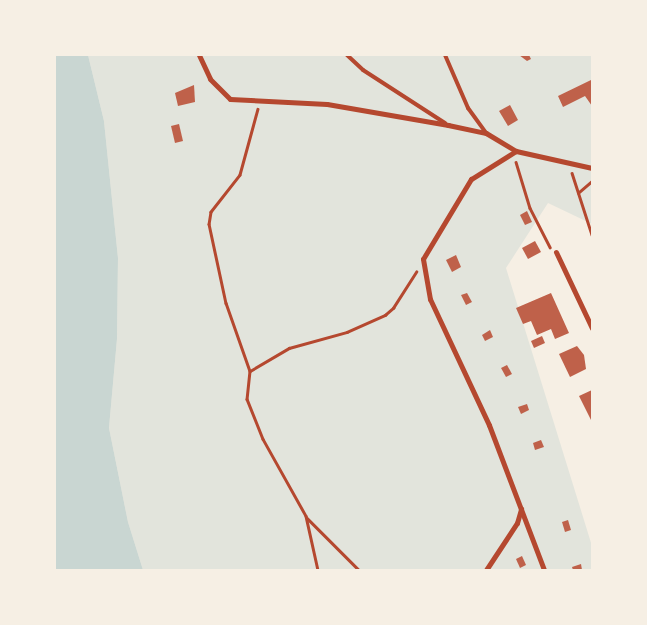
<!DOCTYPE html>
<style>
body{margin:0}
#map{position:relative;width:647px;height:625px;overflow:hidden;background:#f6efe4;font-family:"Libre Baskerville",serif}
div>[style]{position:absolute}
.green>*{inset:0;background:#e2e4dc}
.water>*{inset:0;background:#c9d6d2}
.building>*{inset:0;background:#bf614a}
.path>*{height:2.5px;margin:-1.25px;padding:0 1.25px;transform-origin:1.25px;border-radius:1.25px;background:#b5482f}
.service>*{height:4px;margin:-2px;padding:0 2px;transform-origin:2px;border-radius:2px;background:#b5482f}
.minor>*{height:5px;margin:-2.5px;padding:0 2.5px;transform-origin:2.5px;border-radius:2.5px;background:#b5482f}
span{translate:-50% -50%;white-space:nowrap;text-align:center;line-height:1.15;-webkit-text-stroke:5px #f6efe4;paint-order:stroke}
.frame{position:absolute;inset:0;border:56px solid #f6efe4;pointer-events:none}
</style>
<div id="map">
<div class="green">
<div style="clip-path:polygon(88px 55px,592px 55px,592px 224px,548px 203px,506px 268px,592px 546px,592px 570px,143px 570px,128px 522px,109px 428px,117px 339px,118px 258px,104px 121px)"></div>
</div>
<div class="water">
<div style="clip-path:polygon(55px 55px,88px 55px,104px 121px,118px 258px,117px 339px,109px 428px,128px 522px,143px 570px,55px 570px)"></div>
</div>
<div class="building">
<div style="clip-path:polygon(519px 55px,529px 55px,531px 59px,527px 61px)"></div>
<div style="clip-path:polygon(591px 80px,592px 106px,585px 96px,563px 107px,558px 96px)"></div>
<div style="clip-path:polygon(194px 85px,195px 102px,178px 106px,175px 93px)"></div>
<div style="clip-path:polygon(510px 105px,518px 120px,508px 126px,499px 111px)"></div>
<div style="clip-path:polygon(179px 124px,183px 141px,175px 143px,171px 126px)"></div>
<div style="clip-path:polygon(527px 211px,532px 222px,525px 225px,520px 215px)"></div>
<div style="clip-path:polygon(535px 241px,541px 252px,528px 259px,522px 248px)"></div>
<div style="clip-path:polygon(456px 255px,461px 267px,452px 272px,446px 260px)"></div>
<div style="clip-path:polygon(467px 293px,472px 302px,466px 305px,461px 295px)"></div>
<div style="clip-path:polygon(551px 293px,569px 333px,555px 339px,551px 329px,537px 335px,531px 321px,523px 324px,516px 308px)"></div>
<div style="clip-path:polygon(490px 330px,493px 337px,485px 341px,482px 335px)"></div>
<div style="clip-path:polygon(542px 336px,545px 343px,534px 348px,531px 341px)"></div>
<div style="clip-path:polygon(577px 346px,584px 355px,586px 369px,570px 377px,559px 354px)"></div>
<div style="clip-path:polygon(507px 365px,512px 374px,506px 377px,501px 368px)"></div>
<div style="clip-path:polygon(592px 390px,592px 422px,579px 396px)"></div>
<div style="clip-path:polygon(527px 404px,529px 410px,521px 414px,518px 407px)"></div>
<div style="clip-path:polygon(541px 440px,544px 447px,535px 450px,533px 443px)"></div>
<div style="clip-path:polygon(568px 520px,571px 530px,565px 532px,562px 522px)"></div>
<div style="clip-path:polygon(522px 556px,526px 565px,520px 568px,516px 559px)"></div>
<div style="clip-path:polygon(581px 564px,582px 570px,573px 570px,572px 567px)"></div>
</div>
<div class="path">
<div style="left:258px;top:109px;width:68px;rotate:105.3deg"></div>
<div style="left:240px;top:175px;width:47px;rotate:128.1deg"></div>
<div style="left:211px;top:212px;width:12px;rotate:99deg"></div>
<div style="left:209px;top:224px;width:81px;rotate:77.9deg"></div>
<div style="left:226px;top:303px;width:72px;rotate:70.6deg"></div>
<div style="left:250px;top:371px;width:28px;rotate:96deg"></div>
<div style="left:247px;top:399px;width:43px;rotate:68.2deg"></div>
<div style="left:263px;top:439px;width:88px;rotate:60.8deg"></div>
<div style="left:306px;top:516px;width:55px;rotate:77.5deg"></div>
<div style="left:516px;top:162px;width:48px;rotate:73.1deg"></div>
<div style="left:530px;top:208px;width:44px;rotate:62.9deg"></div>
<div style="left:572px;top:173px;width:65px;rotate:72.1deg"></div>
<div style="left:578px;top:193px;width:18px;rotate:-41deg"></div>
<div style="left:250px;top:371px;width:45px;rotate:-30.5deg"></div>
<div style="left:289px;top:348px;width:60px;rotate:-15.4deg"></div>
<div style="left:347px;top:332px;width:42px;rotate:-24.1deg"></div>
<div style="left:385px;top:315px;width:11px;rotate:-41deg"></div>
<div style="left:393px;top:308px;width:43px;rotate:-57.4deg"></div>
<div style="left:307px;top:518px;width:74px;rotate:45deg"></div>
</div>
<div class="service">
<div style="left:347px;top:55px;width:22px;rotate:43deg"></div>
<div style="left:363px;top:70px;width:98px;rotate:32.9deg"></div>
<div style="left:445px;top:55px;width:58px;rotate:66.5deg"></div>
<div style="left:468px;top:108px;width:31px;rotate:54deg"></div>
</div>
<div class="minor">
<div style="left:199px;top:55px;width:26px;rotate:65deg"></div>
<div style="left:210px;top:79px;width:28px;rotate:45deg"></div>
<div style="left:230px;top:99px;width:97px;rotate:3deg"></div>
<div style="left:327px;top:104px;width:123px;rotate:9.8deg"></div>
<div style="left:448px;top:125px;width:39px;rotate:12deg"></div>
<div style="left:486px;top:133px;width:35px;rotate:31deg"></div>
<div style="left:516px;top:151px;width:78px;rotate:12.6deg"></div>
<div style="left:516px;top:151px;width:53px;rotate:148.1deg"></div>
<div style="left:471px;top:179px;width:93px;rotate:121deg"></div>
<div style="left:423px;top:259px;width:41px;rotate:80.1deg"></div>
<div style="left:430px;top:299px;width:139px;rotate:64.9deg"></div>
<div style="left:489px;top:425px;width:155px;rotate:69.2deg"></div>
<div style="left:556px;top:252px;width:84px;rotate:64.7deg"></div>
<div style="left:486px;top:570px;width:56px;rotate:-56.6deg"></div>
<div style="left:517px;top:523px;width:15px;rotate:-74deg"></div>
</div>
<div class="frame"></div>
</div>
